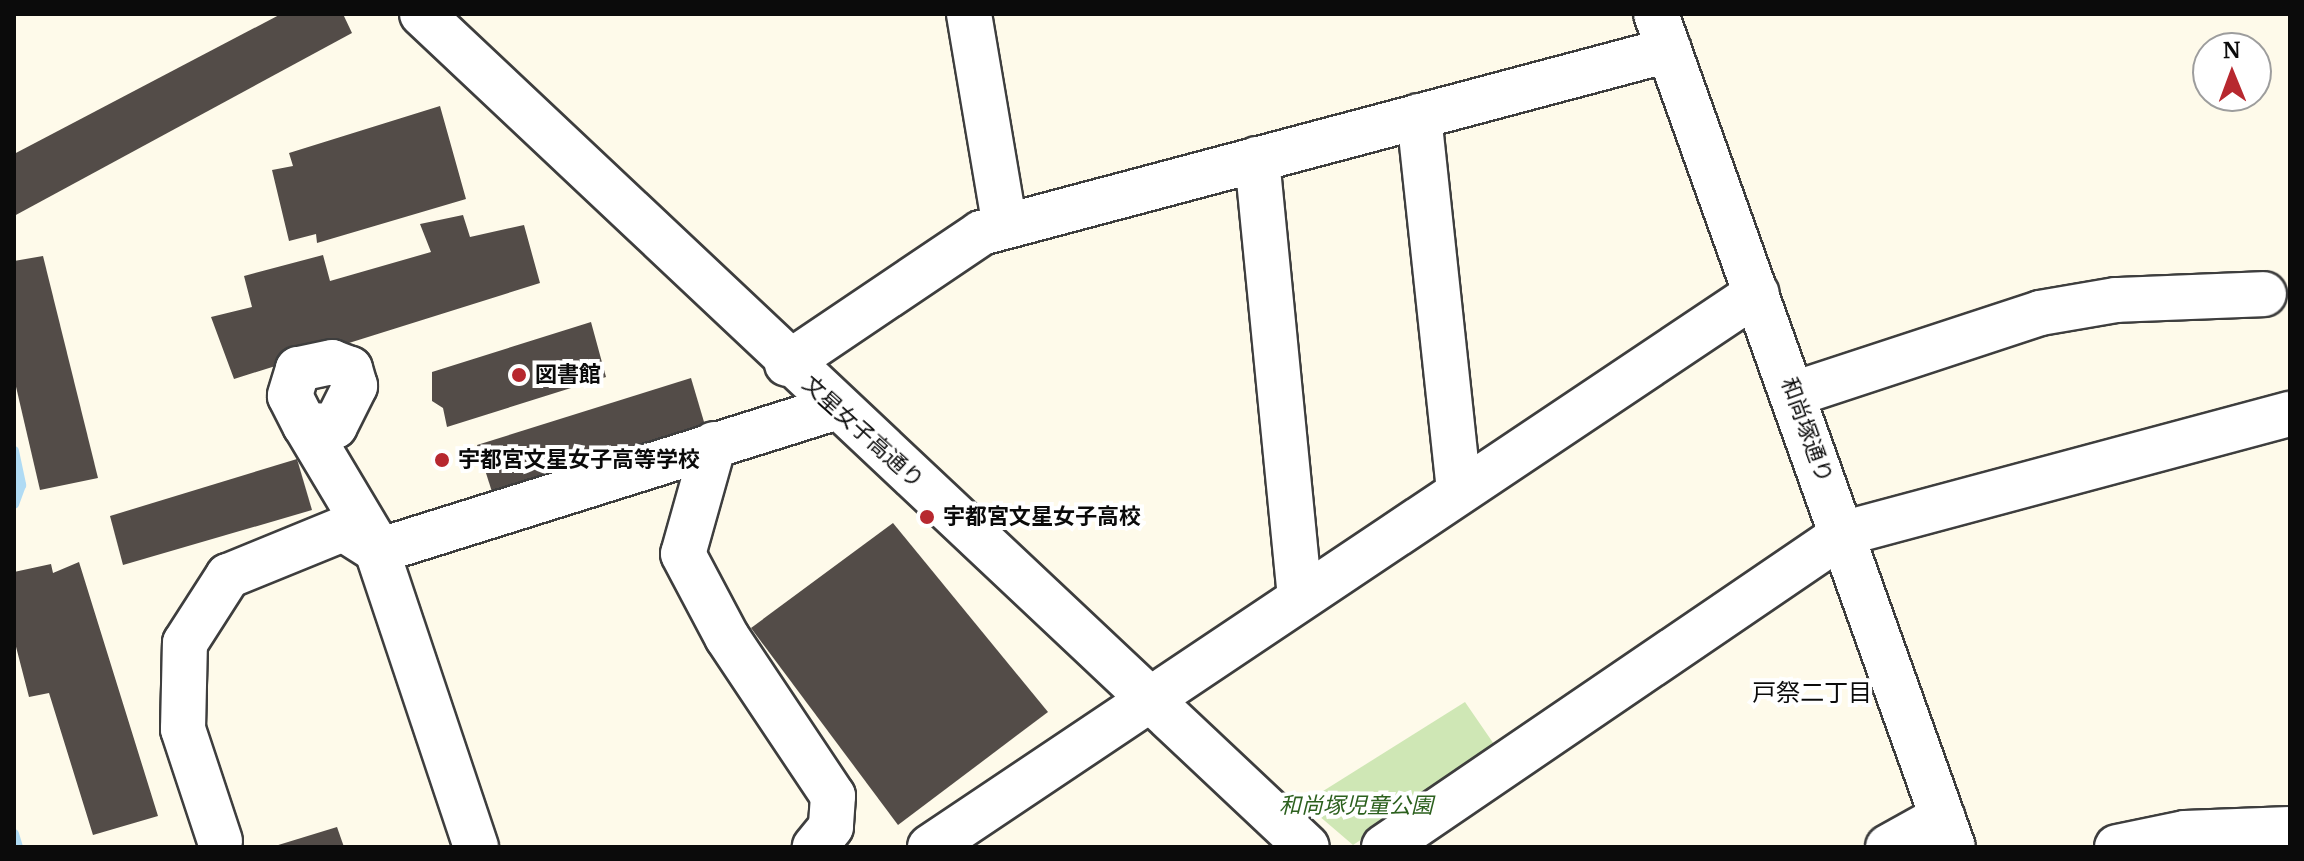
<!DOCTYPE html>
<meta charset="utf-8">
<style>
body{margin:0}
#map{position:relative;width:2304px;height:861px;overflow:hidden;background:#fefaea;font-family:Merriweather,"Noto Sans JP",serif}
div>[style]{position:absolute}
.green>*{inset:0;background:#cfe7b5}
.stream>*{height:10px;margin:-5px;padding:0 5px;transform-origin:5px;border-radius:5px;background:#b0dbf4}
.building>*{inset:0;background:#534c48}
.roads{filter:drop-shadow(2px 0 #3e3e3e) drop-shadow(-2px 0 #3e3e3e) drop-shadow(0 2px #3e3e3e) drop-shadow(0 -2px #3e3e3e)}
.minor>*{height:44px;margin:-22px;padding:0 22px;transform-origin:22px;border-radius:22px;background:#fff}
.dots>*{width:22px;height:22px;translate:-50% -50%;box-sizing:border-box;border:4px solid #fff;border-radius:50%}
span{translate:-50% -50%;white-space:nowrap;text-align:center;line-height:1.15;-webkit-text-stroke:8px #fff;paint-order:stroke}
.poi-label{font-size:22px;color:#0b0b0b;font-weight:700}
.left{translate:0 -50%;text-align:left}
.street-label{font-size:22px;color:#0b0b0b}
.park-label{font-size:22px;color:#2c601e;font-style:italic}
.neighbourhood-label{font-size:24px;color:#0b0b0b}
.frame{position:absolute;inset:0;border:16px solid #0b0b0b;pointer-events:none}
.north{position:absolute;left:2192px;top:32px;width:80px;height:80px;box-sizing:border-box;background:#fff;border:2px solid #9d9d9d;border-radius:50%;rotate:359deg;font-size:22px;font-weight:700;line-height:32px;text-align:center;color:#0b0b0b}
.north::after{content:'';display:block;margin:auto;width:28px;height:36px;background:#b7282f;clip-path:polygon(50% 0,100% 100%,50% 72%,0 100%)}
</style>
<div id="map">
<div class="green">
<div style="clip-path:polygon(1465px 702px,1498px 750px,1353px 845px,1304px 803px)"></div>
</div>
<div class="stream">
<div style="left:14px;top:451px;width:35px;rotate:78deg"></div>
<div style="left:21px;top:485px;width:20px;rotate:110deg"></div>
<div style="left:14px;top:834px;width:14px;rotate:73deg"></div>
</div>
<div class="building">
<div style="clip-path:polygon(281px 14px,343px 14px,352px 33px,14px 216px,14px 154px)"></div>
<div style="clip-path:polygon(440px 106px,466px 199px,317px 243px,316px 234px,289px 241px,272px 170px,293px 166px,289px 153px)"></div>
<div style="clip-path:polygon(463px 215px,470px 237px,524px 225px,540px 283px,234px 379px,211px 317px,252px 307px,244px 276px,323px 255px,330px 281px,431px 252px,420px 224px)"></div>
<div style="clip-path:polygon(43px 256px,98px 478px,40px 490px,14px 378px,14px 261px)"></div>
<div style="clip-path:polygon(591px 322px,606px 377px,447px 427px,443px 408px,432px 401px,432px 372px)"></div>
<div style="clip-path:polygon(691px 378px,707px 432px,493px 495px,477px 445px)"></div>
<div style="clip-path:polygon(297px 459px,312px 510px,123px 565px,110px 516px)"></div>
<div style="clip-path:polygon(893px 523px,1048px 712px,898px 825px,751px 628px)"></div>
<div style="clip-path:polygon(79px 562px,158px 816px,93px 835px,49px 693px,29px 697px,14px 639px,14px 572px,51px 564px,53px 573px)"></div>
<div style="clip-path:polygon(337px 827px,344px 847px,276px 847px,275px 846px)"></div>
</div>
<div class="roads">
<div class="minor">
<div style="left:422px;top:14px;width:1215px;rotate:43.27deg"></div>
<div style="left:969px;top:14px;width:215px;rotate:80.4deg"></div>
<div style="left:1656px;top:14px;width:884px;rotate:70.38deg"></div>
<div style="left:1419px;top:116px;width:376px;rotate:83.9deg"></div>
<div style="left:1257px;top:159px;width:438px;rotate:84.4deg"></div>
<div style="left:787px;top:364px;width:234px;rotate:-34deg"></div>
<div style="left:981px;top:233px;width:712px;rotate:-14.9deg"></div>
<div style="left:1794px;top:394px;width:259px;rotate:-18.2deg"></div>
<div style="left:2040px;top:313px;width:77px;rotate:-9.7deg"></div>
<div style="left:2116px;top:300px;width:148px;rotate:-2.3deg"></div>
<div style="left:305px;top:425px;width:30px;rotate:2deg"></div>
<div style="left:335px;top:426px;width:45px;rotate:-63.4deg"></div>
<div style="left:355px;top:386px;width:18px;rotate:-106deg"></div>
<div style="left:350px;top:369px;width:19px;rotate:-159deg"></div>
<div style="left:332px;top:362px;width:35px;rotate:168deg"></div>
<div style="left:298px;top:369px;width:28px;rotate:107deg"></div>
<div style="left:290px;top:396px;width:33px;rotate:63deg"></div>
<div style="left:305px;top:425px;width:133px;rotate:59.2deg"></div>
<div style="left:373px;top:539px;width:325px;rotate:71.5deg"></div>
<div style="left:714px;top:444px;width:114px;rotate:105.7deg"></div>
<div style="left:683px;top:554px;width:94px;rotate:62.1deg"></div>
<div style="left:727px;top:637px;width:191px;rotate:56.3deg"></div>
<div style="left:833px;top:796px;width:31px;rotate:94deg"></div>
<div style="left:831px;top:827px;width:26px;rotate:129deg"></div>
<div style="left:220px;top:841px;width:118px;rotate:-108.3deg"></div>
<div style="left:183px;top:729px;width:86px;rotate:-88.7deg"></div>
<div style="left:185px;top:643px;width:80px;rotate:-57.3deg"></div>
<div style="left:228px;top:576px;width:124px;rotate:-22.2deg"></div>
<div style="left:343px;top:529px;width:41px;rotate:32.2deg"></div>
<div style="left:378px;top:551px;width:481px;rotate:-17.4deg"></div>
<div style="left:930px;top:847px;width:995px;rotate:-33.82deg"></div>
<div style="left:1384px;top:847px;width:558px;rotate:-34.26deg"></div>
<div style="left:1845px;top:533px;width:461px;rotate:-15deg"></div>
<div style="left:1888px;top:847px;width:62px;rotate:-29.1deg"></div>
<div style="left:2117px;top:847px;width:69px;rotate:-11.6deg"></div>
<div style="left:2185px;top:833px;width:105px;rotate:-2.2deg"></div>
</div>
</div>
<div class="dots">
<div style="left:519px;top:375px;background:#b7282f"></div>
<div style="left:442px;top:460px;background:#b7282f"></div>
<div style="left:927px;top:517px;background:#b7282f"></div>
</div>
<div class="poi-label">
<span class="left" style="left:535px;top:375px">図書館</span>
<span class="left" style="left:458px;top:460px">宇都宮文星女子高等学校</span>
<span class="left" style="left:943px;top:517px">宇都宮文星女子高校</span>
</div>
<div class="street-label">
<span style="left:1807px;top:430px;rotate:70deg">和尚塚通り</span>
<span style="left:863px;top:432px;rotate:42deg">文星女子高通り</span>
</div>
<div class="park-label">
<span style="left:1356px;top:806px">和尚塚児童公園</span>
</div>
<div class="neighbourhood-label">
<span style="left:1812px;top:693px">戸祭二丁目</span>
</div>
<div class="frame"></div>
<div class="north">N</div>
</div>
